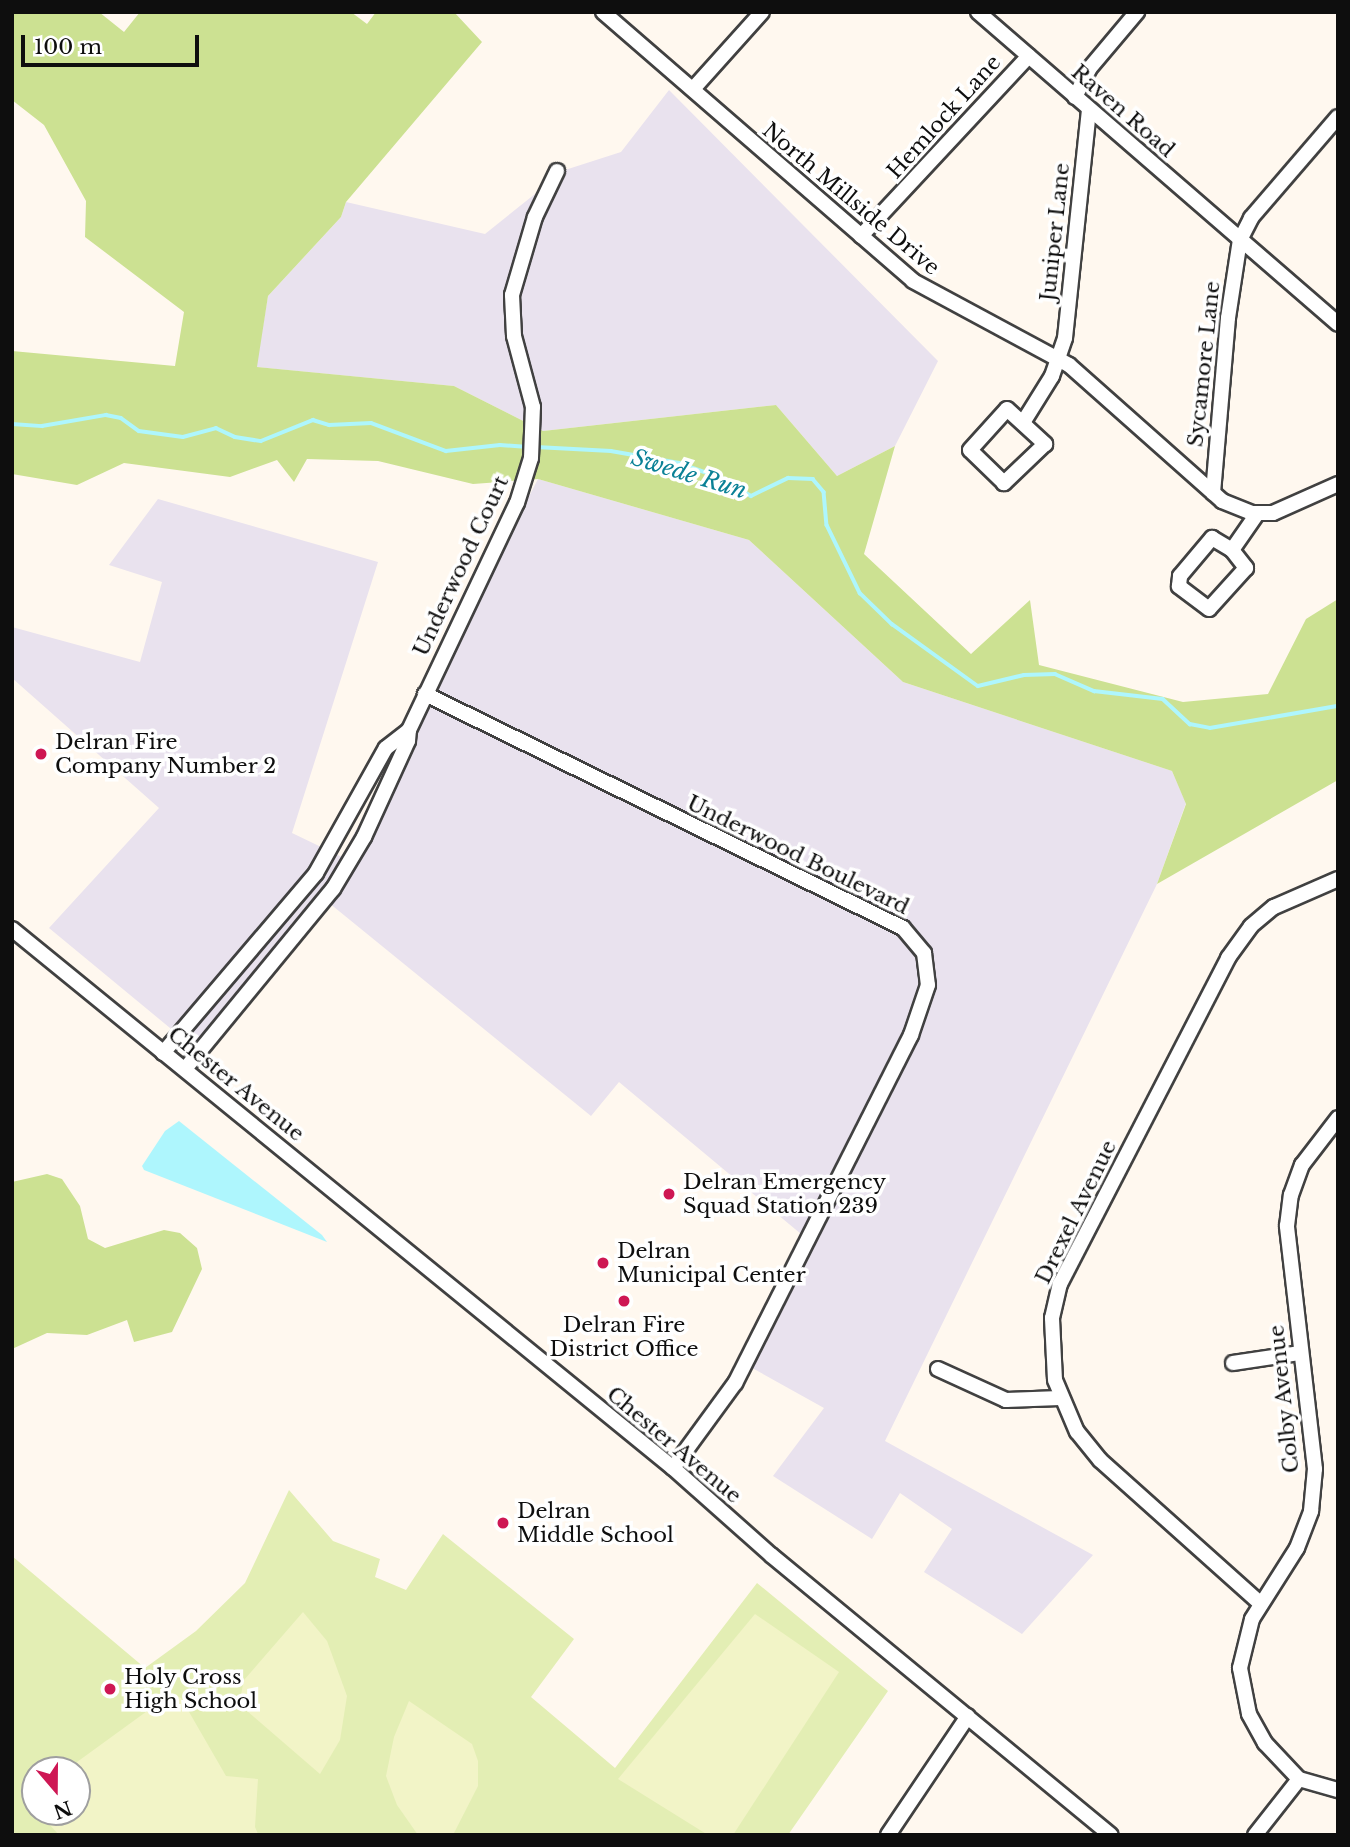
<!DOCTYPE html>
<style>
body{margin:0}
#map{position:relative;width:1350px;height:1847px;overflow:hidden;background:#fff8ef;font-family:"Libre Baskerville",serif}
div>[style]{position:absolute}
.industrial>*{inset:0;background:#e9e2ee}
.green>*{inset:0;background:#e3eeb4}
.forest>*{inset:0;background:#cce192}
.pitch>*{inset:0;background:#f2f4c7}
.water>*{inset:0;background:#aef6fd}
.stream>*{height:3.5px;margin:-1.75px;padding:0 1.75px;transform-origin:1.75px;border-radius:1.75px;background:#aef6fd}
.roads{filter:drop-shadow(2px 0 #414141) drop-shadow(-2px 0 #414141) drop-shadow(0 2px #414141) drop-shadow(0 -2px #414141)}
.minor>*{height:14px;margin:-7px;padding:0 7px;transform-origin:7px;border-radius:7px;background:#fff}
.dots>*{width:19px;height:19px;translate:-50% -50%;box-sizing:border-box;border:4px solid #fff;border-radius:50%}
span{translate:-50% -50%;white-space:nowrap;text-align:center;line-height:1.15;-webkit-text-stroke:7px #fff;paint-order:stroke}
.street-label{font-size:21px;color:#0e0e0e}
.poi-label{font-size:21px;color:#0e0e0e}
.left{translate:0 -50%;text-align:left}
.water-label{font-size:23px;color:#0a8196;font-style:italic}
.frame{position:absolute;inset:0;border:14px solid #0e0e0e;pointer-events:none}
.north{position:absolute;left:21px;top:1756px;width:70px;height:70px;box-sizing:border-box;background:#fff;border:2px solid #9f9f9f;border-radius:50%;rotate:160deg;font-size:19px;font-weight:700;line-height:28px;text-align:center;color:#0e0e0e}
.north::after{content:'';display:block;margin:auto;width:24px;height:32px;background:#ce1754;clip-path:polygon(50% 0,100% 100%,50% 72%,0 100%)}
.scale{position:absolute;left:21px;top:35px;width:178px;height:32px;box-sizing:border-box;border:4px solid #0e0e0e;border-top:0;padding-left:9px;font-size:21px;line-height:24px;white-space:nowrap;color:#0e0e0e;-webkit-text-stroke:5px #fff;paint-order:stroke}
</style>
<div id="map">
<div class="industrial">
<div style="clip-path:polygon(669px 90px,938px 361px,895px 446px,837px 476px,776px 405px,543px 431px,454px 386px,256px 367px,268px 296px,341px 217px,346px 202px,485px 234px,565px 170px,621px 152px)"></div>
<div style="clip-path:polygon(538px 479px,749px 540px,903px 682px,1172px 771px,1186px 803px,1157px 884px,885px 1441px,1093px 1555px,1022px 1634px,924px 1572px,952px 1529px,900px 1493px,872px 1539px,773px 1476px,824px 1408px,745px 1364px,807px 1239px,619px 1082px,591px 1116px,318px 894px,193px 1047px,49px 928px,159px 808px,12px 678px,12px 627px,140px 662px,162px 582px,109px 565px,158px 499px,378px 562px,292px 833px,342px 857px)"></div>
</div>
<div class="green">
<div style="clip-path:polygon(evenodd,289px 1490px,333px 1541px,380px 1559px,375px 1577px,406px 1590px,443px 1534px,574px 1639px,531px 1697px,615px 1768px,757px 1583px,888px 1691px,788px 1835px,12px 1835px,12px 1556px,145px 1668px,196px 1631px,245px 1583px,289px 1490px,35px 1770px,77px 1770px,77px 1812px,35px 1812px,35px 1770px)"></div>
</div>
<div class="forest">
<div style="clip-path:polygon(12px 12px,99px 12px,124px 32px,140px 12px,351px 12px,367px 24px,376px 12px,454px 12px,482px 42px,346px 202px,341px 217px,268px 296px,257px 367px,454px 386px,543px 431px,776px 405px,837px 476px,895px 446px,864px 554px,971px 654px,1030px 600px,1039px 665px,1183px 702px,1268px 694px,1306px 619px,1338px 599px,1338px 780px,1157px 884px,1186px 804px,1172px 771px,903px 682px,749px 540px,538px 479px,473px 484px,378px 461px,307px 459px,294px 482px,277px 460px,230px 477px,124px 463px,77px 485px,12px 474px,12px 351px,175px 366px,184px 312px,85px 237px,86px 201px,44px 125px,12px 100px)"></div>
<div style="clip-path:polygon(47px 1174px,62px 1179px,80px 1206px,88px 1239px,105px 1248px,164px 1230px,180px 1233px,197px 1248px,202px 1269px,172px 1332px,134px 1342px,127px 1320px,87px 1335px,47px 1333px,12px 1349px,12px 1182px)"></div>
</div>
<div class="pitch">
<div style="clip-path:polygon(303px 1612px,327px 1641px,347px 1696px,340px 1740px,320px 1774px,239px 1704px,244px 1680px)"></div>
<div style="clip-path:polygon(755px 1614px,839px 1672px,733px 1835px,708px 1835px,618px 1779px)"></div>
<div style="clip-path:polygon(172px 1693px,181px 1698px,226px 1776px,258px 1779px,255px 1827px,258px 1834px,59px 1835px,38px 1812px,77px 1812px,77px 1770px,66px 1770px)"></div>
<div style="clip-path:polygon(409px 1701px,472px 1744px,478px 1761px,478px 1786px,453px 1835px,418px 1835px,397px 1805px,386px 1776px,394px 1737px)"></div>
</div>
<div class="water">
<div style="clip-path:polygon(179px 1121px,322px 1235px,327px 1242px,144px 1170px,142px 1166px,165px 1131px)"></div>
</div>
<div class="stream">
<div style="left:12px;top:424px;width:30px;rotate:4deg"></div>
<div style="left:42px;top:426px;width:65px;rotate:-9.8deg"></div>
<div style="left:106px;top:415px;width:15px;rotate:11deg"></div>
<div style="left:121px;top:418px;width:22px;rotate:36deg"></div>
<div style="left:139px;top:431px;width:44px;rotate:7.8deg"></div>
<div style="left:183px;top:437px;width:34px;rotate:-15deg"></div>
<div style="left:216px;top:428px;width:21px;rotate:25deg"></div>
<div style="left:235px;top:437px;width:26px;rotate:9deg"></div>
<div style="left:261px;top:441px;width:56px;rotate:-22deg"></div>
<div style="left:313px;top:420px;width:17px;rotate:17deg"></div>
<div style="left:329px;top:425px;width:42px;rotate:-2.7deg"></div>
<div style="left:371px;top:423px;width:80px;rotate:20.5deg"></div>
<div style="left:446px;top:451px;width:54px;rotate:-6.3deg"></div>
<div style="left:500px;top:445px;width:28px;rotate:4deg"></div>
<div style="left:536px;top:447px;width:75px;rotate:3.1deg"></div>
<div style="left:611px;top:451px;width:69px;rotate:10deg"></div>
<div style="left:679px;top:463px;width:48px;rotate:19.6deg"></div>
<div style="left:724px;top:479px;width:32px;rotate:32deg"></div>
<div style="left:751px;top:496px;width:41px;rotate:-25.9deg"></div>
<div style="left:788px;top:478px;width:25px;rotate:2deg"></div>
<div style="left:813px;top:479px;width:17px;rotate:50deg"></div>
<div style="left:824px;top:492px;width:33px;rotate:85deg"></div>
<div style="left:827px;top:525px;width:76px;rotate:64.1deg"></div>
<div style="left:860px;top:593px;width:45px;rotate:44.1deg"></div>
<div style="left:892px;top:624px;width:106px;rotate:35.8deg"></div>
<div style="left:978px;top:686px;width:47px;rotate:-13.4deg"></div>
<div style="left:1024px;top:675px;width:31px;rotate:-2deg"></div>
<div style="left:1055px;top:674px;width:43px;rotate:23.6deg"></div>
<div style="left:1094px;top:691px;width:69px;rotate:6.6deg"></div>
<div style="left:1163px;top:699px;width:37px;rotate:43deg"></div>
<div style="left:1190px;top:724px;width:20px;rotate:11deg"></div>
<div style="left:1210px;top:728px;width:130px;rotate:-9.8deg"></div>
</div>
<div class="roads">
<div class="minor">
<div style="left:603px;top:12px;width:410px;rotate:40.9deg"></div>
<div style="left:913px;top:281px;width:177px;rotate:28.3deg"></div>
<div style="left:1069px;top:365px;width:205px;rotate:41.6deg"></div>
<div style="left:1222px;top:501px;width:31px;rotate:22deg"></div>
<div style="left:1251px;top:513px;width:22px"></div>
<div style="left:1273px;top:513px;width:71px;rotate:-24deg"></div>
<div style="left:978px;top:12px;width:476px;rotate:40.9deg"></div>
<div style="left:693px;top:89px;width:103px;rotate:-48.1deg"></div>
<div style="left:1075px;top:97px;width:31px;rotate:-63deg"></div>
<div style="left:1089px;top:69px;width:75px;rotate:-49.9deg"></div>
<div style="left:861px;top:236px;width:246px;rotate:-47deg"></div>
<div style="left:1007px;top:409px;width:52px;rotate:42.6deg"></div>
<div style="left:1045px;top:444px;width:57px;rotate:136.4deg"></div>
<div style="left:1004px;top:483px;width:47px;rotate:-135.9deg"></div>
<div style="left:970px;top:450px;width:55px;rotate:-47.9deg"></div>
<div style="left:1024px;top:421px;width:53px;rotate:-58.1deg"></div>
<div style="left:1052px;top:376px;width:40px;rotate:-71.1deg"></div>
<div style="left:1065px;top:338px;width:230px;rotate:-84deg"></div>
<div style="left:1213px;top:493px;width:176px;rotate:-85.1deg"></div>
<div style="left:1228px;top:318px;width:79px;rotate:-81.3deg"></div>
<div style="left:1240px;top:240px;width:25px;rotate:-63deg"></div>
<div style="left:1251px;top:218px;width:133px;rotate:-49.3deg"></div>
<div style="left:1212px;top:538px;width:23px;rotate:31deg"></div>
<div style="left:1232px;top:550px;width:23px;rotate:52deg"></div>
<div style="left:1246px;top:568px;width:55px;rotate:132.1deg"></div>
<div style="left:1209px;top:609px;width:38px;rotate:-143deg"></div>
<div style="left:1179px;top:586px;width:10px;rotate:-84deg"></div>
<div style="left:1180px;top:576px;width:50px;rotate:-49.9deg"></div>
<div style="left:1232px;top:550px;width:44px;rotate:-55.2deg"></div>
<div style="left:425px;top:694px;width:532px;rotate:26.08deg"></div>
<div style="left:903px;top:928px;width:33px;rotate:50deg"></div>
<div style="left:924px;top:953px;width:32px;rotate:83deg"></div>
<div style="left:928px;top:985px;width:53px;rotate:108.8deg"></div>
<div style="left:911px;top:1035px;width:390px;rotate:116.8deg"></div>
<div style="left:735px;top:1383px;width:105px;rotate:126.1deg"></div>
<div style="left:12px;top:929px;width:853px;rotate:39.19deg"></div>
<div style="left:673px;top:1468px;width:131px;rotate:41.6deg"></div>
<div style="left:771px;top:1555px;width:440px;rotate:39.5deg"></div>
<div style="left:163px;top:1053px;width:236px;rotate:-49.6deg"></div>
<div style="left:316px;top:873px;width:143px;rotate:-60.8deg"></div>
<div style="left:386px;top:748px;width:29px;rotate:-38deg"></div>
<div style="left:185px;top:1069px;width:233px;rotate:-50.6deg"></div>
<div style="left:333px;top:889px;width:61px;rotate:-59.2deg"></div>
<div style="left:364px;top:837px;width:106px;rotate:-65.4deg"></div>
<div style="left:408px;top:741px;width:11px;rotate:-85deg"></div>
<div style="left:409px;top:730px;width:251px;rotate:-64.6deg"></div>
<div style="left:517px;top:503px;width:47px;rotate:-72.7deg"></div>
<div style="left:531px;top:458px;width:51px;rotate:-87.8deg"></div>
<div style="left:533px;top:407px;width:73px;rotate:-105deg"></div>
<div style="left:514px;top:336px;width:41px;rotate:-92.8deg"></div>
<div style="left:512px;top:295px;width:81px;rotate:-73.6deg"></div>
<div style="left:535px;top:217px;width:51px;rotate:-64.4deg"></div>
<div style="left:1233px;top:1363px;width:68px;rotate:-8.5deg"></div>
<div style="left:938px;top:1369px;width:75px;rotate:24.5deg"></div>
<div style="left:1006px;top:1400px;width:54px;rotate:-2.1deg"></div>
<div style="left:1261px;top:1604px;width:216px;rotate:-138.2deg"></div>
<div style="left:1100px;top:1460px;width:36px;rotate:-129deg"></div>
<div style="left:1077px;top:1432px;width:56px;rotate:-112.9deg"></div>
<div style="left:1055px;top:1380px;width:62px;rotate:-92.8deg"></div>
<div style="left:1052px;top:1318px;width:35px;rotate:-77deg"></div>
<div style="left:1060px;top:1284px;width:367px;rotate:-62.7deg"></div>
<div style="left:1228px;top:958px;width:39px;rotate:-54deg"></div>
<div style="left:1251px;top:926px;width:30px;rotate:-40deg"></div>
<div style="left:1274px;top:907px;width:70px;rotate:-23.6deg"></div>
<div style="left:1299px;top:1779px;width:50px;rotate:-133.4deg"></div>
<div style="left:1265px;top:1743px;width:33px;rotate:-119deg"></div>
<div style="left:1249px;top:1714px;width:47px;rotate:-101.1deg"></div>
<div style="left:1240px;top:1668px;width:50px;rotate:-76.2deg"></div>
<div style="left:1252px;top:1619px;width:84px;rotate:-57.6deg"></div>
<div style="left:1297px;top:1548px;width:40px;rotate:-69deg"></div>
<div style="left:1311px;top:1511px;width:42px;rotate:-84.6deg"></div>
<div style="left:1315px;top:1469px;width:245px;rotate:-96.6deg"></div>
<div style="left:1287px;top:1226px;width:31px;rotate:-83deg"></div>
<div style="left:1291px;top:1195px;width:32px;rotate:-70deg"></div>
<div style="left:1302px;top:1165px;width:59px;rotate:-52.5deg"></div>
<div style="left:1299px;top:1779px;width:41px;rotate:15.8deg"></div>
<div style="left:888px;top:1835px;width:143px;rotate:-56.1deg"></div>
<div style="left:1255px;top:1835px;width:71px;rotate:-51.8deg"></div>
</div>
</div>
<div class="dots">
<div style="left:41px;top:754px;background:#ce1754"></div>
<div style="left:669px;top:1194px;background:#ce1754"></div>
<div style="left:603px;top:1263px;background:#ce1754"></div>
<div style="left:624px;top:1301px;background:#ce1754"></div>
<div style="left:503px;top:1523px;background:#ce1754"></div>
<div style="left:110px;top:1689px;background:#ce1754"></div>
</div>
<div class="street-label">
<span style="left:1123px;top:111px;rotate:41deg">Raven Road</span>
<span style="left:944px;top:117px;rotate:-48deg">Hemlock Lane</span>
<span style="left:851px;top:199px;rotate:40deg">North Millside Drive</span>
<span style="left:1055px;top:232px;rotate:-84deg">Juniper Lane</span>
<span style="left:1204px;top:364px;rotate:-84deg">Sycamore Lane</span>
<span style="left:461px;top:566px;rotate:-65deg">Underwood Court</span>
<span style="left:798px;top:855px;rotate:26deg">Underwood Boulevard</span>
<span style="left:236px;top:1084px;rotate:39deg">Chester Avenue</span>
<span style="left:1076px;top:1212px;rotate:-64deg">Drexel Avenue</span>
<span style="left:1284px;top:1399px;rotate:-96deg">Colby Avenue</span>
<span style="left:674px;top:1445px;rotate:40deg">Chester Avenue</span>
</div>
<div class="poi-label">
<span class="left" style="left:55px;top:754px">Delran Fire<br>Company Number 2</span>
<span class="left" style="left:683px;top:1194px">Delran Emergency<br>Squad Station 239</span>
<span class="left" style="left:617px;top:1263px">Delran<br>Municipal Center</span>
<span style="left:624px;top:1337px">Delran Fire<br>District Office</span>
<span class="left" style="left:517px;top:1523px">Delran<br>Middle School</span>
<span class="left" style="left:124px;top:1689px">Holy Cross<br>High School</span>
</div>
<div class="water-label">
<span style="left:689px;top:474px;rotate:17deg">Swede Run</span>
</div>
<div class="frame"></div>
<div class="north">N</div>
<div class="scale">100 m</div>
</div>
